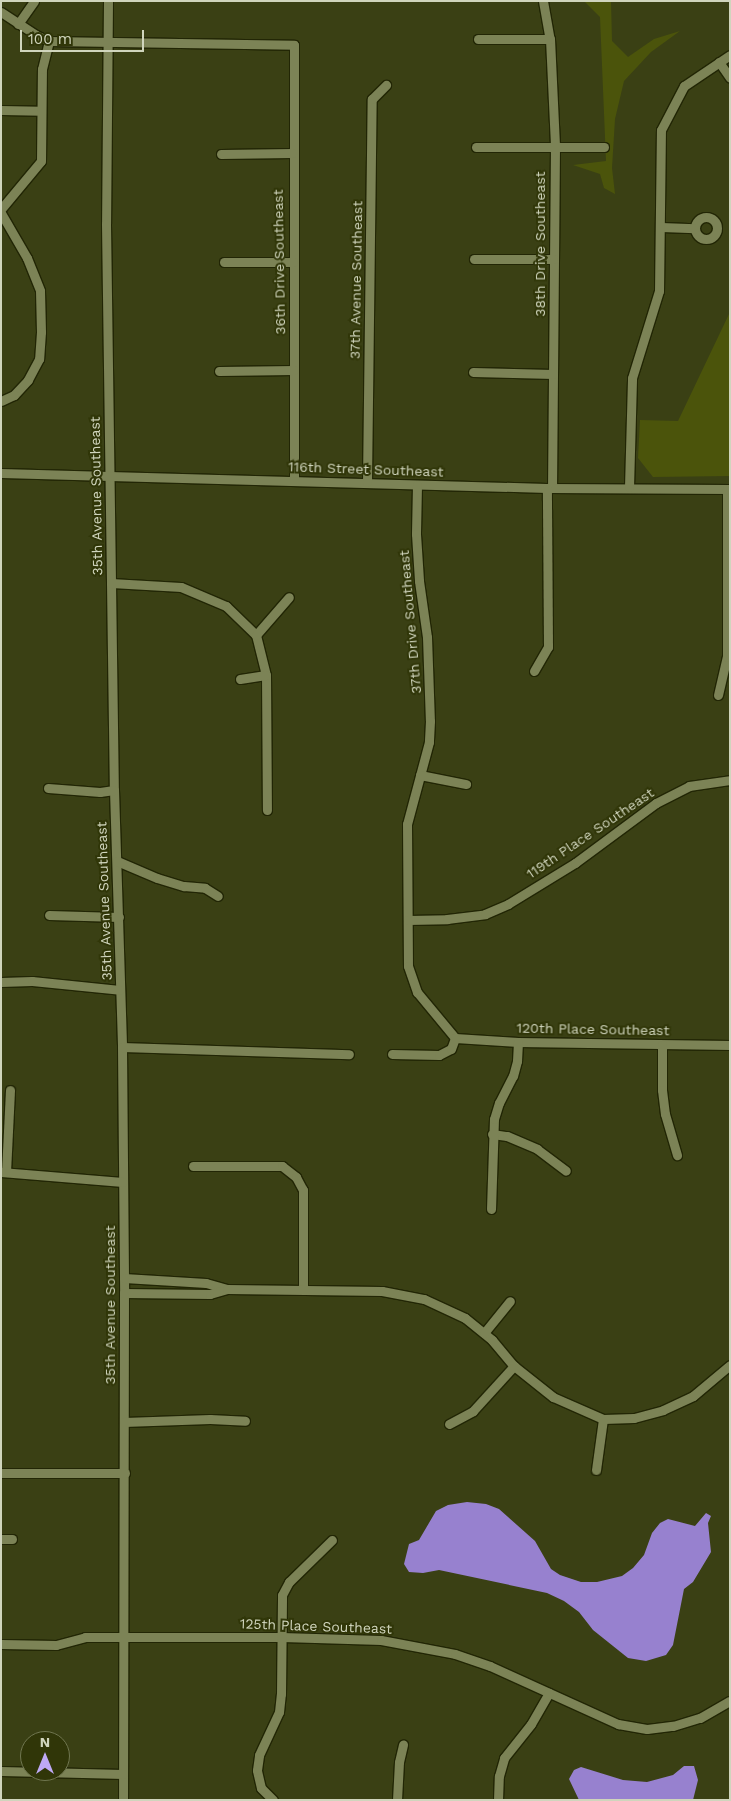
<!DOCTYPE html>
<style>
body{margin:0}
#map{position:relative;width:731px;height:1801px;overflow:hidden;background:#3a4014;font-family:"Work Sans",sans-serif}
div>[style]{position:absolute}
.green>*{inset:0;background:#4b540b}
.water>*{inset:0;background:#9781cf}
.roads{filter:drop-shadow(1px 0 #222605) drop-shadow(-1px 0 #222605) drop-shadow(0 1px #222605) drop-shadow(0 -1px #222605)}
.minor>*{height:9px;margin:-4.5px;padding:0 4.5px;transform-origin:4.5px;border-radius:4.5px;background:#7c8356}
.minor>.ring{margin:-4.5px;padding:0;box-sizing:content-box;background:none;border:9px solid #7c8356;border-radius:50%}
span{translate:-50% -50%;white-space:nowrap;text-align:center;line-height:1.15;-webkit-text-stroke:4px #303608;paint-order:stroke}
.street-label{font-size:14px;color:#d0d5bd}
.frame{position:absolute;inset:0;border:2px solid #d0d5bd;pointer-events:none}
.north{position:absolute;left:20px;top:1731px;width:50px;height:50px;box-sizing:border-box;background:#303608;border:1px solid #707650;border-radius:50%;rotate:0deg;font-size:14px;font-weight:700;line-height:20px;text-align:center;color:#d0d5bd}
.north::after{content:'';display:block;margin:auto;width:18px;height:22px;background:#bea9f5;clip-path:polygon(50% 0,100% 100%,50% 72%,0 100%)}
.scale{position:absolute;left:20px;top:30px;width:124px;height:22px;box-sizing:border-box;border:2px solid #d0d5bd;border-top:0;padding-left:6px;font-size:15px;line-height:18px;white-space:nowrap;color:#d0d5bd;-webkit-text-stroke:4px #303608;paint-order:stroke}
</style>
<div id="map">
<div class="green">
<div style="clip-path:polygon(584px 1px,611px 1px,612px 41px,628px 57px,654px 39px,680px 31px,651px 52px,624px 81px,615px 119px,612px 168px,615px 194px,604px 188px,600px 174px,573px 165px,606px 161px,600px 17px)"></div>
<div style="clip-path:polygon(730px 312px,730px 476px,653px 477px,638px 458px,640px 420px,678px 421px)"></div>
</div>
<div class="water">
<div style="clip-path:polygon(467px 1502px,486px 1504px,499px 1509px,535px 1541px,551px 1569px,560px 1575px,581px 1582px,597px 1582px,622px 1576px,633px 1568px,644px 1555px,652px 1533px,660px 1523px,668px 1519px,695px 1526px,706px 1513px,711px 1516px,708px 1523px,711px 1552px,693px 1582px,684px 1589px,673px 1645px,666px 1655px,646px 1661px,628px 1658px,593px 1630px,579px 1612px,564px 1601px,547px 1593px,439px 1570px,423px 1573px,409px 1572px,404px 1564px,409px 1544px,419px 1540px,436px 1511px,448px 1505px)"></div>
<div style="clip-path:polygon(684px 1766px,694px 1766px,698px 1780px,693px 1800px,579px 1800px,569px 1779px,574px 1770px,581px 1767px,623px 1780px,647px 1782px,673px 1775px)"></div>
</div>
<div class="roads">
<div class="minor">
<div style="left:108px;top:1px;width:223px;rotate:90.5deg"></div>
<div style="left:106px;top:224px;width:359px;rotate:89.2deg"></div>
<div style="left:111px;top:583px;width:207px;rotate:89.2deg"></div>
<div style="left:114px;top:790px;width:257px;rotate:88.2deg"></div>
<div style="left:122px;top:1047px;width:246px;rotate:89.5deg"></div>
<div style="left:124px;top:1293px;width:507px;rotate:90.11deg"></div>
<div style="left:543px;top:1px;width:39px;rotate:80deg"></div>
<div style="left:550px;top:39px;width:108px;rotate:87.3deg"></div>
<div style="left:555px;top:147px;width:341px;rotate:90.5deg"></div>
<div style="left:1px;top:12px;width:42px;rotate:33.3deg"></div>
<div style="left:36px;top:35px;width:14px;rotate:25deg"></div>
<div style="left:49px;top:41px;width:245px;rotate:0.9deg"></div>
<div style="left:294px;top:45px;width:434px;rotate:90deg"></div>
<div style="left:18px;top:24px;width:28px;rotate:-55deg"></div>
<div style="left:478px;top:39px;width:72px"></div>
<div style="left:719px;top:62px;width:19px;rotate:55deg"></div>
<div style="left:1px;top:110px;width:39px;rotate:1deg"></div>
<div style="left:476px;top:147px;width:128px"></div>
<div style="left:221px;top:154px;width:71px;rotate:-0.8deg"></div>
<div style="left:1px;top:209px;width:62px;rotate:-50.2deg"></div>
<div style="left:41px;top:161px;width:92px;rotate:-89.4deg"></div>
<div style="left:42px;top:69px;width:29px;rotate:-76deg"></div>
<div style="left:1px;top:213px;width:52px;rotate:60deg"></div>
<div style="left:27px;top:258px;width:35px;rotate:68deg"></div>
<div style="left:40px;top:291px;width:41px;rotate:88.6deg"></div>
<div style="left:41px;top:332px;width:27px;rotate:94deg"></div>
<div style="left:39px;top:359px;width:24px;rotate:118deg"></div>
<div style="left:28px;top:380px;width:21px;rotate:133deg"></div>
<div style="left:14px;top:395px;width:14px;rotate:155deg"></div>
<div class="ring" style="left:695px;top:217px;width:13px;height:13px"></div>
<div style="left:661px;top:227px;width:34px;rotate:2deg"></div>
<div style="left:474px;top:259px;width:79px"></div>
<div style="left:224px;top:262px;width:69px"></div>
<div style="left:219px;top:371px;width:75px;rotate:-0.8deg"></div>
<div style="left:473px;top:372px;width:80px;rotate:1.4deg"></div>
<div style="left:1px;top:473px;width:546px;rotate:1.57deg"></div>
<div style="left:547px;top:488px;width:183px;rotate:0.3deg"></div>
<div style="left:367px;top:482px;width:383px;rotate:-89.3deg"></div>
<div style="left:372px;top:99px;width:20px;rotate:-45deg"></div>
<div style="left:417px;top:485px;width:49px;rotate:91.2deg"></div>
<div style="left:416px;top:534px;width:47px;rotate:86.3deg"></div>
<div style="left:419px;top:581px;width:57px;rotate:81.9deg"></div>
<div style="left:427px;top:637px;width:84px;rotate:88deg"></div>
<div style="left:430px;top:721px;width:21px;rotate:93deg"></div>
<div style="left:429px;top:742px;width:85px;rotate:105deg"></div>
<div style="left:407px;top:824px;width:142px;rotate:89.6deg"></div>
<div style="left:408px;top:966px;width:28px;rotate:71deg"></div>
<div style="left:417px;top:992px;width:60px;rotate:50.4deg"></div>
<div style="left:629px;top:487px;width:109px;rotate:-88.4deg"></div>
<div style="left:632px;top:378px;width:91px;rotate:-72.8deg"></div>
<div style="left:659px;top:291px;width:161px;rotate:-89.3deg"></div>
<div style="left:661px;top:130px;width:50px;rotate:-62.4deg"></div>
<div style="left:684px;top:86px;width:55px;rotate:-34deg"></div>
<div style="left:111px;top:583px;width:70px;rotate:3.3deg"></div>
<div style="left:181px;top:587px;width:49px;rotate:22.9deg"></div>
<div style="left:226px;top:606px;width:42px;rotate:44deg"></div>
<div style="left:256px;top:635px;width:41px;rotate:76deg"></div>
<div style="left:266px;top:675px;width:135px;rotate:89.6deg"></div>
<div style="left:256px;top:635px;width:50px;rotate:-49deg"></div>
<div style="left:534px;top:671px;width:28px;rotate:-60deg"></div>
<div style="left:548px;top:647px;width:159px;rotate:-90.4deg"></div>
<div style="left:240px;top:679px;width:26px;rotate:-9deg"></div>
<div style="left:718px;top:695px;width:39px;rotate:-77deg"></div>
<div style="left:727px;top:657px;width:168px;rotate:-90deg"></div>
<div style="left:420px;top:775px;width:47px;rotate:11.1deg"></div>
<div style="left:48px;top:788px;width:52px;rotate:4.4deg"></div>
<div style="left:100px;top:792px;width:14px;rotate:-8deg"></div>
<div style="left:117px;top:861px;width:43px;rotate:23deg"></div>
<div style="left:157px;top:878px;width:28px;rotate:17deg"></div>
<div style="left:184px;top:886px;width:21px;rotate:5deg"></div>
<div style="left:205px;top:888px;width:15px;rotate:32deg"></div>
<div style="left:49px;top:915px;width:70px;rotate:1.6deg"></div>
<div style="left:408px;top:920px;width:39px;rotate:-1deg"></div>
<div style="left:447px;top:919px;width:38px;rotate:-7deg"></div>
<div style="left:485px;top:914px;width:25px;rotate:-23deg"></div>
<div style="left:508px;top:904px;width:79px;rotate:-31.5deg"></div>
<div style="left:575px;top:863px;width:101px;rotate:-36.5deg"></div>
<div style="left:656px;top:803px;width:37px;rotate:-27deg"></div>
<div style="left:689px;top:786px;width:41px;rotate:-8.3deg"></div>
<div style="left:1px;top:982px;width:31px;rotate:-2deg"></div>
<div style="left:32px;top:981px;width:88px;rotate:5.8deg"></div>
<div style="left:455px;top:1038px;width:63px;rotate:3.6deg"></div>
<div style="left:518px;top:1042px;width:212px;rotate:0.8deg"></div>
<div style="left:662px;top:1045px;width:45px;rotate:90deg"></div>
<div style="left:662px;top:1090px;width:24px;rotate:83deg"></div>
<div style="left:665px;top:1114px;width:43px;rotate:73.7deg"></div>
<div style="left:122px;top:1047px;width:227px;rotate:1.8deg"></div>
<div style="left:392px;top:1054px;width:47px;rotate:1.2deg"></div>
<div style="left:439px;top:1055px;width:13px;rotate:-27deg"></div>
<div style="left:451px;top:1049px;width:12px;rotate:-70deg"></div>
<div style="left:492px;top:1134px;width:15px;rotate:8deg"></div>
<div style="left:507px;top:1136px;width:33px;rotate:23deg"></div>
<div style="left:537px;top:1149px;width:36px;rotate:37deg"></div>
<div style="left:193px;top:1166px;width:89px"></div>
<div style="left:282px;top:1166px;width:18px;rotate:38deg"></div>
<div style="left:296px;top:1177px;width:15px;rotate:62deg"></div>
<div style="left:303px;top:1190px;width:99px;rotate:90deg"></div>
<div style="left:1px;top:1172px;width:122px;rotate:4.7deg"></div>
<div style="left:6px;top:1172px;width:82px;rotate:-87.2deg"></div>
<div style="left:491px;top:1209px;width:90px;rotate:-88.1deg"></div>
<div style="left:494px;top:1119px;width:17px;rotate:-73deg"></div>
<div style="left:499px;top:1103px;width:30px;rotate:-63deg"></div>
<div style="left:513px;top:1076px;width:16px;rotate:-75deg"></div>
<div style="left:517px;top:1061px;width:19px;rotate:-87deg"></div>
<div style="left:124px;top:1278px;width:82px;rotate:3.5deg"></div>
<div style="left:206px;top:1283px;width:22px;rotate:16deg"></div>
<div style="left:124px;top:1293px;width:86px;rotate:0.7deg"></div>
<div style="left:210px;top:1294px;width:18px;rotate:-16deg"></div>
<div style="left:227px;top:1289px;width:155px;rotate:0.7deg"></div>
<div style="left:382px;top:1291px;width:43px;rotate:10.8deg"></div>
<div style="left:424px;top:1299px;width:45px;rotate:24.9deg"></div>
<div style="left:465px;top:1318px;width:35px;rotate:39deg"></div>
<div style="left:492px;top:1340px;width:34px;rotate:50deg"></div>
<div style="left:514px;top:1366px;width:50px;rotate:38.5deg"></div>
<div style="left:553px;top:1397px;width:55px;rotate:23.7deg"></div>
<div style="left:603px;top:1419px;width:31px;rotate:-2deg"></div>
<div style="left:634px;top:1418px;width:30px;rotate:-15deg"></div>
<div style="left:663px;top:1410px;width:33px;rotate:-25deg"></div>
<div style="left:693px;top:1396px;width:48px;rotate:-40deg"></div>
<div style="left:484px;top:1333px;width:41px;rotate:-50.9deg"></div>
<div style="left:124px;top:1422px;width:86px;rotate:-2deg"></div>
<div style="left:210px;top:1419px;width:35px;rotate:3deg"></div>
<div style="left:449px;top:1424px;width:27px;rotate:-28deg"></div>
<div style="left:473px;top:1411px;width:61px;rotate:-47.7deg"></div>
<div style="left:596px;top:1470px;width:51px;rotate:-82.2deg"></div>
<div style="left:1px;top:1473px;width:124px"></div>
<div style="left:1px;top:1539px;width:11px"></div>
<div style="left:1px;top:1644px;width:55px;rotate:1deg"></div>
<div style="left:56px;top:1645px;width:30px;rotate:-15deg"></div>
<div style="left:85px;top:1637px;width:197px"></div>
<div style="left:282px;top:1637px;width:99px;rotate:1.7deg"></div>
<div style="left:381px;top:1640px;width:75px;rotate:10.7deg"></div>
<div style="left:455px;top:1654px;width:37px;rotate:19deg"></div>
<div style="left:490px;top:1666px;width:141px;rotate:24.4deg"></div>
<div style="left:618px;top:1724px;width:29px;rotate:10deg"></div>
<div style="left:647px;top:1729px;width:26px;rotate:-7deg"></div>
<div style="left:673px;top:1726px;width:28px;rotate:-17deg"></div>
<div style="left:700px;top:1718px;width:34px;rotate:-30deg"></div>
<div style="left:1px;top:1771px;width:122px;rotate:1.4deg"></div>
<div style="left:273px;top:1800px;width:17px;rotate:-135deg"></div>
<div style="left:261px;top:1788px;width:18px;rotate:-103deg"></div>
<div style="left:257px;top:1770px;width:15px;rotate:-82deg"></div>
<div style="left:259px;top:1755px;width:47px;rotate:-65.1deg"></div>
<div style="left:279px;top:1712px;width:18px;rotate:-84deg"></div>
<div style="left:281px;top:1694px;width:99px;rotate:-89.4deg"></div>
<div style="left:282px;top:1595px;width:15px;rotate:-62deg"></div>
<div style="left:289px;top:1582px;width:60px;rotate:-44.3deg"></div>
<div style="left:397px;top:1800px;width:38px;rotate:-87deg"></div>
<div style="left:399px;top:1762px;width:18px;rotate:-77deg"></div>
<div style="left:498px;top:1800px;width:24px;rotate:-88deg"></div>
<div style="left:499px;top:1776px;width:19px;rotate:-74deg"></div>
<div style="left:504px;top:1758px;width:43px;rotate:-51.5deg"></div>
<div style="left:531px;top:1724px;width:36px;rotate:-60deg"></div>
</div>
</div>
<div class="street-label">
<span style="left:540px;top:244px;rotate:-90deg">38th Drive Southeast</span>
<span style="left:279px;top:262px;rotate:-91deg">36th Drive Southeast</span>
<span style="left:356px;top:280px;rotate:-89deg">37th Avenue Southeast</span>
<span style="left:366px;top:469px;rotate:2deg">116th Street Southeast</span>
<span style="left:96px;top:496px;rotate:-91deg">35th Avenue Southeast</span>
<span style="left:410px;top:622px;rotate:-95deg">37th Drive Southeast</span>
<span style="left:590px;top:833px;rotate:-34deg">119th Place Southeast</span>
<span style="left:104px;top:901px;rotate:-92deg">35th Avenue Southeast</span>
<span style="left:593px;top:1029px;rotate:1deg">120th Place Southeast</span>
<span style="left:110px;top:1305px;rotate:-90deg">35th Avenue Southeast</span>
<span style="left:316px;top:1626px;rotate:2deg">125th Place Southeast</span>
</div>
<div class="frame"></div>
<div class="north">N</div>
<div class="scale">100 m</div>
</div>
